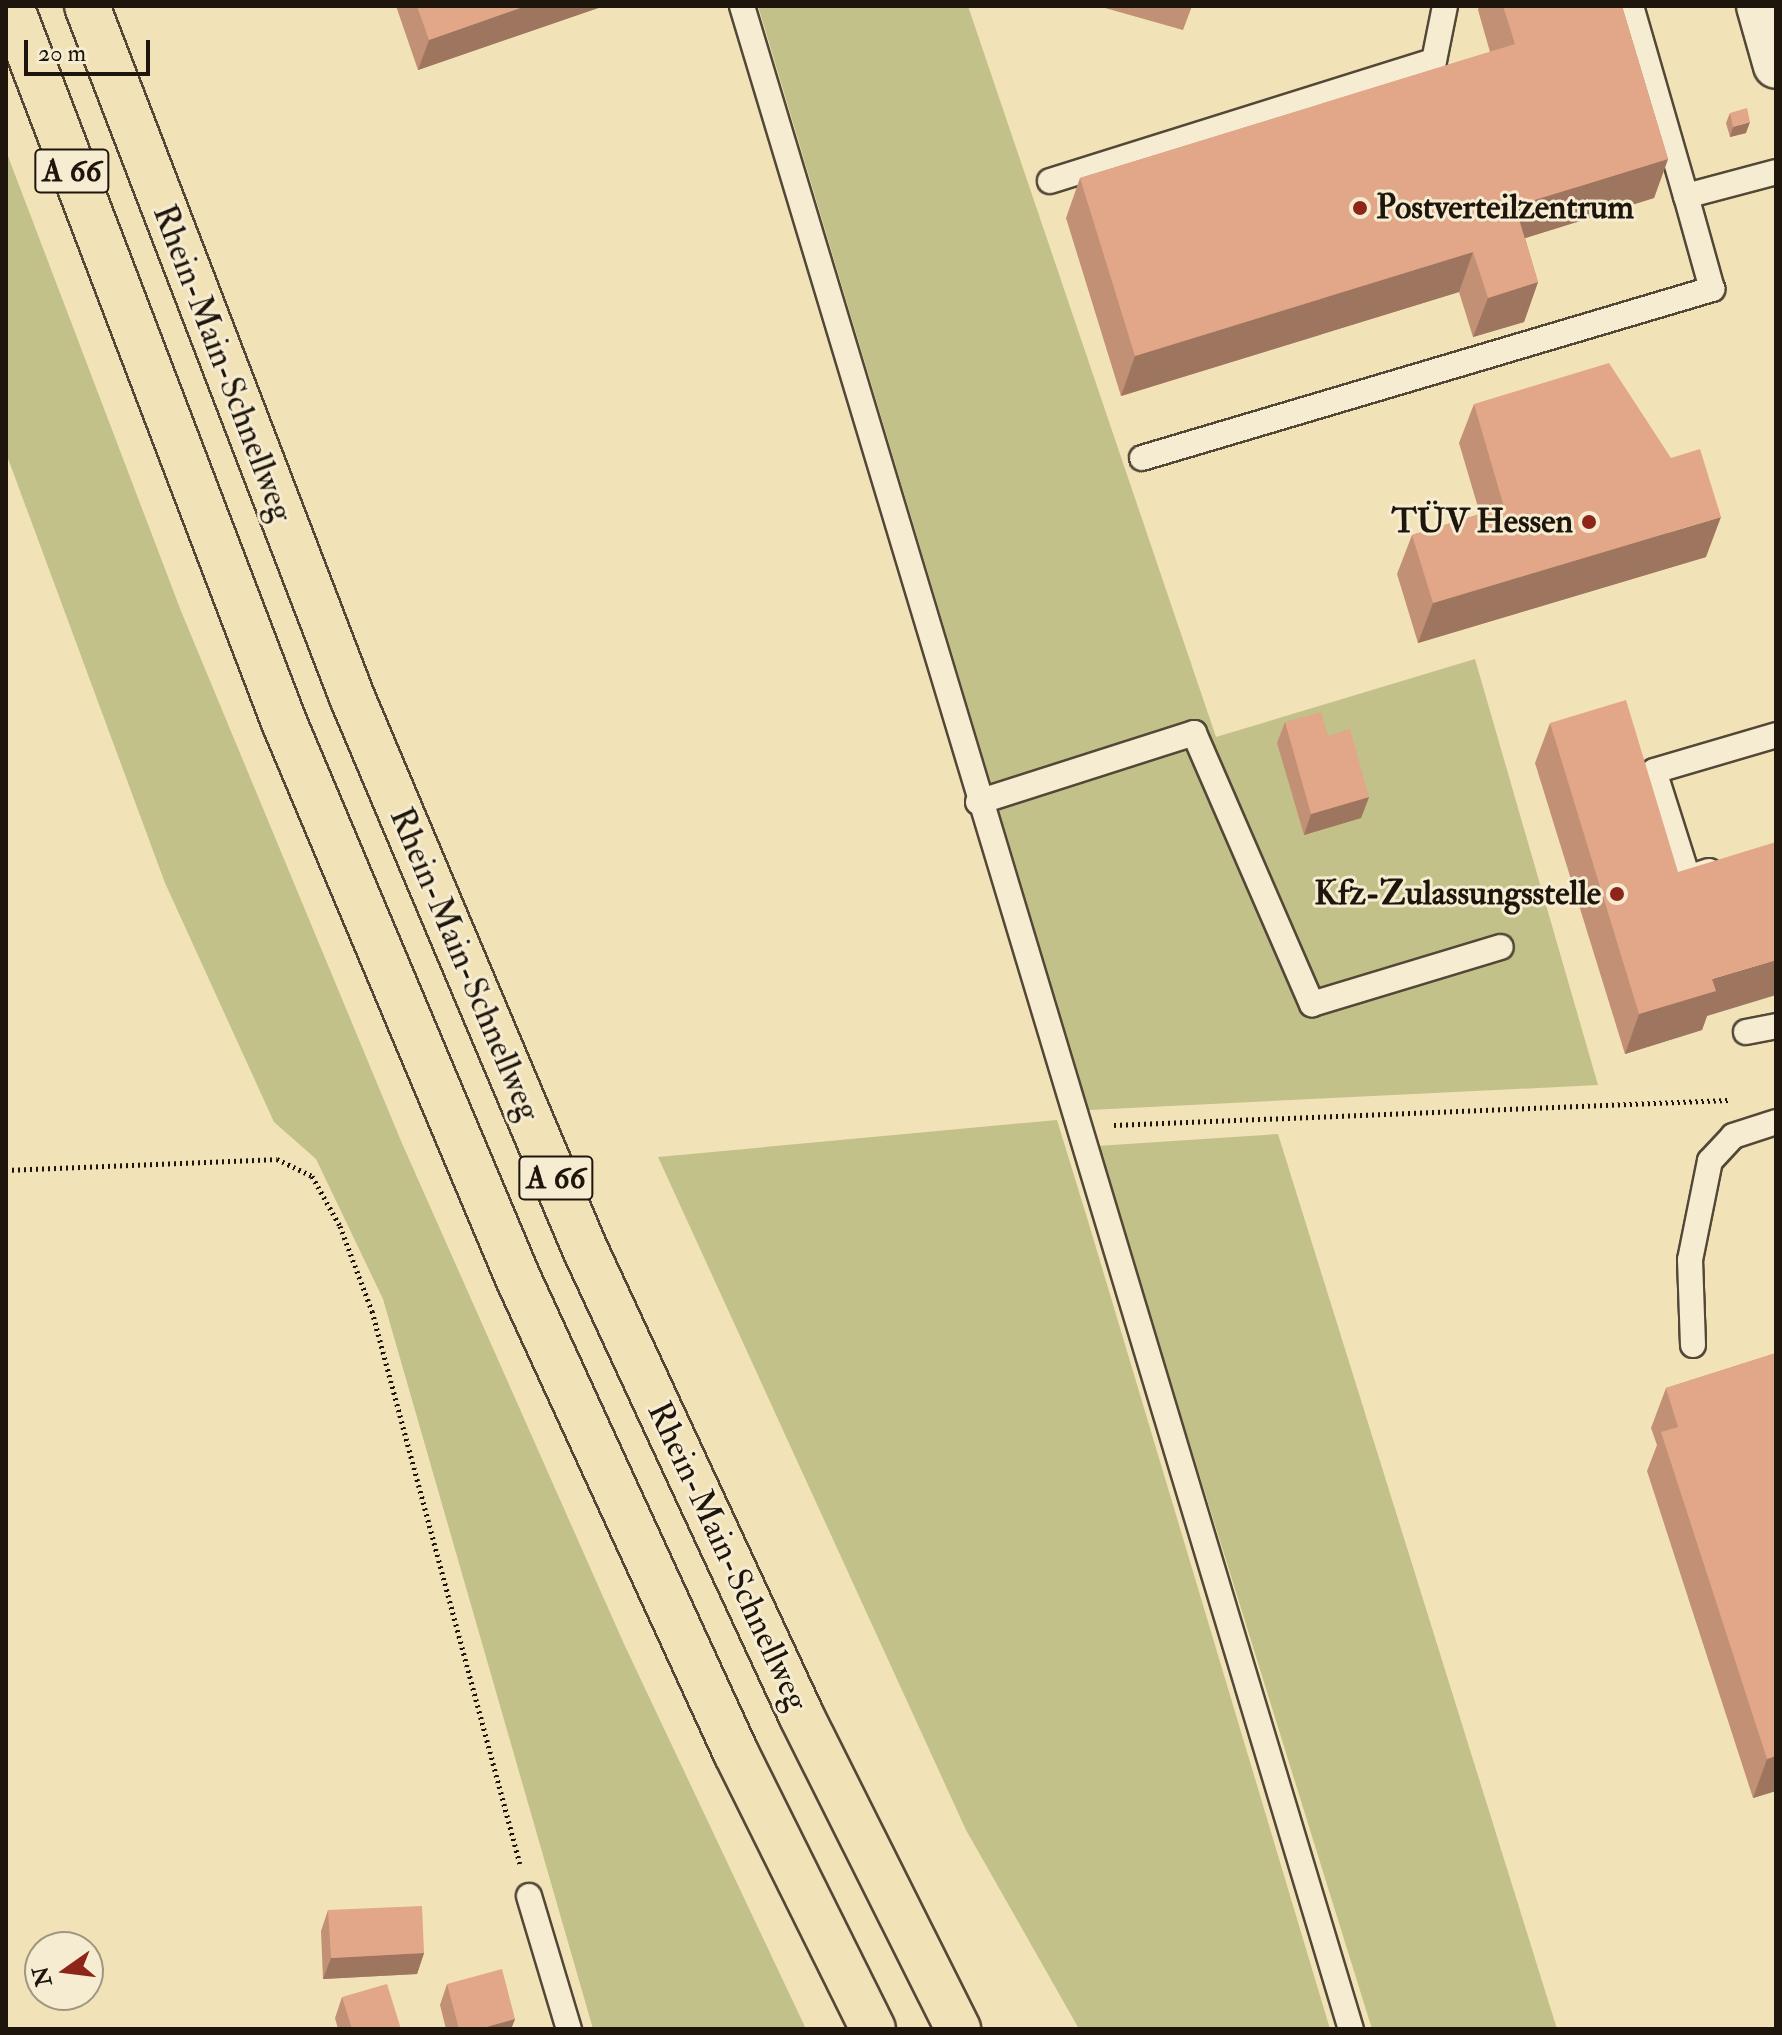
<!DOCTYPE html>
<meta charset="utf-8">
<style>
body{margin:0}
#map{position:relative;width:1782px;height:2035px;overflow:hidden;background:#f1e2b8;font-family:"IM FELL Double Pica",serif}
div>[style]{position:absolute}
.green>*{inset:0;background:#c2c189}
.path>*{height:5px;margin-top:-2.5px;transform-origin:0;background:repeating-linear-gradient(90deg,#1e150c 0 2px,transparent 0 6px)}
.roads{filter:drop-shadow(2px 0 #534837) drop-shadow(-2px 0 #534837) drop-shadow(0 2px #534837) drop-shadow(0 -2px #534837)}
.lane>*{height:24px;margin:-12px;padding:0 12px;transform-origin:12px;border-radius:12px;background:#f6ecd1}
.secondary>*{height:44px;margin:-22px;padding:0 22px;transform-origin:22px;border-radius:22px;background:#f6ecd1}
.highway>*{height:44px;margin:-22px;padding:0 22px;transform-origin:22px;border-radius:22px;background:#f1e2b8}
.wall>*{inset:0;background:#c29075}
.shaded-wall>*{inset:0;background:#9e755f}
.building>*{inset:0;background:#e2a788}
.dots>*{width:22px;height:22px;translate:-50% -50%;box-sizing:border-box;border:4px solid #f6ecd1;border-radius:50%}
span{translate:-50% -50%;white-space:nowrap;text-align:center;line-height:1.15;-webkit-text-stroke:6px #f6ecd1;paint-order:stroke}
.shield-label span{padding:2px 6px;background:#f6ecd1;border:2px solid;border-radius:6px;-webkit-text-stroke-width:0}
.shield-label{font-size:32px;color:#1e150c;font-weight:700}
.poi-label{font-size:34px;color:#1e150c;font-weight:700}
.left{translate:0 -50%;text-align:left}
.right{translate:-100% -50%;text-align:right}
.street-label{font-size:34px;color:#1e150c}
.frame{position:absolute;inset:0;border:8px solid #1e150c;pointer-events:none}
.north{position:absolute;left:24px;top:1931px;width:80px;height:80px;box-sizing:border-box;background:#f6ecd1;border:2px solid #a09682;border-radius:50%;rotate:256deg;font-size:22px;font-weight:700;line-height:32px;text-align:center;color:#1e150c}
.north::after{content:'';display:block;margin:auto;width:28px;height:36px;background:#8f2418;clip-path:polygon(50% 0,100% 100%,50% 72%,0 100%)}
.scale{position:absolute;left:24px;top:40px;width:126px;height:36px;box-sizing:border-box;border:4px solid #1e150c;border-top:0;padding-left:10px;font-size:24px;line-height:28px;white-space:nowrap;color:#1e150c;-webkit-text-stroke:6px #f6ecd1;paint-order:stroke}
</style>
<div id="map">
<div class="green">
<div style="clip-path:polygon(758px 6px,968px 6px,1216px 737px,1475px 659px,1598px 1085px,1089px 1110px)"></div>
<div style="clip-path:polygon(6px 151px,181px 611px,401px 1141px,624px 1644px,806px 2029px,593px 2029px,383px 1299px,316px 1159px,274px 1122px,165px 883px,6px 453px)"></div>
<div style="clip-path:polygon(1057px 1120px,1088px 1221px,1330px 2029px,1079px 2029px,966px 1830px,658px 1157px)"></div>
<div style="clip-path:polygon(1278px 1134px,1557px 2029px,1372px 2029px,1097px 1146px)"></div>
</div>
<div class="path">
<div style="left:1114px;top:1125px;width:615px;rotate:-2.33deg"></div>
<div style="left:6px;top:1170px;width:271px;rotate:-2.3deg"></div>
<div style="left:277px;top:1159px;width:39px;rotate:26deg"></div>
<div style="left:312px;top:1176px;width:57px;rotate:60.8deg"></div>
<div style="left:340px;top:1226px;width:91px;rotate:69.4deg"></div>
<div style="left:372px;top:1311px;width:572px;rotate:75.02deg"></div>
</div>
<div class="roads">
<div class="lane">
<div style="left:742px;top:6px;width:2113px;rotate:73.25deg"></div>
<div style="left:1631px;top:6px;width:198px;rotate:73.9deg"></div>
<div style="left:1050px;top:181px;width:402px;rotate:-17.4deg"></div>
<div style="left:1434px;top:61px;width:56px;rotate:-78.7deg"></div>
<div style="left:1142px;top:458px;width:595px;rotate:-16.51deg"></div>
<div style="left:1712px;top:289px;width:97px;rotate:-105.6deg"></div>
<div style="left:1686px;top:196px;width:93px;rotate:-14.9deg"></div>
<div style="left:978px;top:802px;width:227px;rotate:-17.7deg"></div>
<div style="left:1194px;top:733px;width:296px;rotate:66.5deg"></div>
<div style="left:1312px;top:1004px;width:197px;rotate:-16.8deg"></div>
<div style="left:1709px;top:871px;width:22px;rotate:162deg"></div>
<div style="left:1688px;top:878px;width:112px;rotate:-107.6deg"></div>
<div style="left:1654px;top:771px;width:127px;rotate:-16.4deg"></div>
<div style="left:1746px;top:1032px;width:31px;rotate:-11deg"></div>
<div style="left:1693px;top:1345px;width:85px;rotate:-92deg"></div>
<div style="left:1690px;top:1260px;width:101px;rotate:-78.6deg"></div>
<div style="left:1710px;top:1161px;width:34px;rotate:-47deg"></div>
<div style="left:1733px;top:1136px;width:45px;rotate:-18deg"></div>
<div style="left:529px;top:1896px;width:139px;rotate:73.3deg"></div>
</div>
<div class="secondary">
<div style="left:1759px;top:6px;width:62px;rotate:74.2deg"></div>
</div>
<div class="highway">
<div style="left:11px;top:6px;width:766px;rotate:69.13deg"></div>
<div style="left:284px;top:722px;width:603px;rotate:67.18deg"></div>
<div style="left:518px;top:1278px;width:523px;rotate:65.35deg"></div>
<div style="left:736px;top:1753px;width:308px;rotate:63.6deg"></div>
<div style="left:87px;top:6px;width:740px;rotate:69.02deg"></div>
<div style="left:352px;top:697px;width:599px;rotate:67.12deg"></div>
<div style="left:585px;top:1249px;width:516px;rotate:65.12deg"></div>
<div style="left:802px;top:1717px;width:349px;rotate:63.4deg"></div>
</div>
</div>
<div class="wall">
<div style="clip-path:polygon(396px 6px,604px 6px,418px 70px)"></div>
<div style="clip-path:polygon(1098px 6px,1192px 6px,1183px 30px)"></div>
<div style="clip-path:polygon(1479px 6px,1622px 6px,1668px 159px,1654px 198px,1525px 238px,1538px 282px,1524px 322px,1473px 337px,1459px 292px,1121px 396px,1066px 218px,1080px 178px,1490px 52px,1478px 10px)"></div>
<div style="clip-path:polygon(1730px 113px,1746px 133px,1730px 137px,1726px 123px)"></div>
<div style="clip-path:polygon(1474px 404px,1706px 557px,1418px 643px,1397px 574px,1412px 535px,1480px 514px,1459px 443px)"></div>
<div style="clip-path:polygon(1285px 722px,1328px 736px,1369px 797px,1361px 818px,1304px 835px,1277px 743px)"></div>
<div style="clip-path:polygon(1550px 723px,1707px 1016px,1702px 1030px,1625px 1054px,1535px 763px)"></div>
<div style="clip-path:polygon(1776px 1353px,1776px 1791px,1753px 1798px,1647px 1471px,1657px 1445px,1651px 1428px,1666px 1388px)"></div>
<div style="clip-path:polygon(328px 1910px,424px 1953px,417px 1974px,323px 1979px,321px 1931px)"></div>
<div style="clip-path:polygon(447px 1984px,515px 2019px,511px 2029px,446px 2029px,440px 2005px)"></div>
<div style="clip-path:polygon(342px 1997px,401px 2029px,338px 2029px,335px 2018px)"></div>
</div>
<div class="shaded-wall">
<div style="clip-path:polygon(526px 6px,604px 6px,418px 70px,429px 40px)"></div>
<div style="clip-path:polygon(1750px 122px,1746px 133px,1730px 137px,1733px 127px)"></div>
<div style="clip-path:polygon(1668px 159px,1654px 198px,1500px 246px,1515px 206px)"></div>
<div style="clip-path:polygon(1473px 252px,1459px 292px,1121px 396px,1135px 356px)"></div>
<div style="clip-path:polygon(1538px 282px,1524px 322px,1473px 337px,1488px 298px)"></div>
<div style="clip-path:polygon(1721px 517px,1706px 557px,1418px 643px,1433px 603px)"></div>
<div style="clip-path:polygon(1369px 797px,1361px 818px,1304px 835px,1311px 814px)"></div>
<div style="clip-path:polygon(1776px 960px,1776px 995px,1707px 1016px,1702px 1030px,1625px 1054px,1639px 1014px,1712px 979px)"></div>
<div style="clip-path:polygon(1776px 1756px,1776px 1791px,1753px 1798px,1767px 1759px)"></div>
<div style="clip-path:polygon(424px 1953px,417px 1974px,323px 1979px,331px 1958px)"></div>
<div style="clip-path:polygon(515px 2019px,511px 2029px,479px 2029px)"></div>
</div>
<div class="building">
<div style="clip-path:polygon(417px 6px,526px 6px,429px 40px)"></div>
<div style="clip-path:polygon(1503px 6px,1622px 6px,1668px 159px,1515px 206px,1538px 282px,1488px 298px,1473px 252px,1135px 356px,1080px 178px,1515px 44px)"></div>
<div style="clip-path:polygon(1747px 108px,1750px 122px,1733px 127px,1730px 113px)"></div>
<div style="clip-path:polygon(1609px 363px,1671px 458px,1700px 449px,1721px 517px,1433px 603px,1412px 535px,1504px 507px,1474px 404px)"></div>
<div style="clip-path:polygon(1626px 700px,1678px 872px,1776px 842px,1776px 960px,1712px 979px,1716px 991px,1639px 1014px,1550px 723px)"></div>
<div style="clip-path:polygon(1321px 712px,1328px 736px,1350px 729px,1369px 797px,1311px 814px,1285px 722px)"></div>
<div style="clip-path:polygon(1776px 1353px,1776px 1756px,1767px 1759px,1661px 1432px,1678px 1427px,1666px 1388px)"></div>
<div style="clip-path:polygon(422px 1906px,424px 1953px,331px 1958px,328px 1910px)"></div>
<div style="clip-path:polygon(502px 1969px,515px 2019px,479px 2029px,459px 2029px,447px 1984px)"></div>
<div style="clip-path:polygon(387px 1984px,401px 2029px,352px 2029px,342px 1997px)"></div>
</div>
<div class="dots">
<div style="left:1360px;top:208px;background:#8f2418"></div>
<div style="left:1589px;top:522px;background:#8f2418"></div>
<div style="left:1617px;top:894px;background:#8f2418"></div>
</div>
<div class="shield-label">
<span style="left:72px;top:171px">A 66</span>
<span style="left:556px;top:1178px">A 66</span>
</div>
<div class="poi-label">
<span class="left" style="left:1376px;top:208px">Postverteilzentrum</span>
<span class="right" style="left:1573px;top:522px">TÜV Hessen</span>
<span class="right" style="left:1601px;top:894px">Kfz-Zulassungsstelle</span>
</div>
<div class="street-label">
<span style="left:223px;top:363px;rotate:69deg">Rhein-Main-Schnellweg</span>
<span style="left:465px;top:964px;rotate:67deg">Rhein-Main-Schnellweg</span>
<span style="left:728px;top:1556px;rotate:65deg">Rhein-Main-Schnellweg</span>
</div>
<div class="frame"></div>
<div class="north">N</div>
<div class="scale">20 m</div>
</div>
